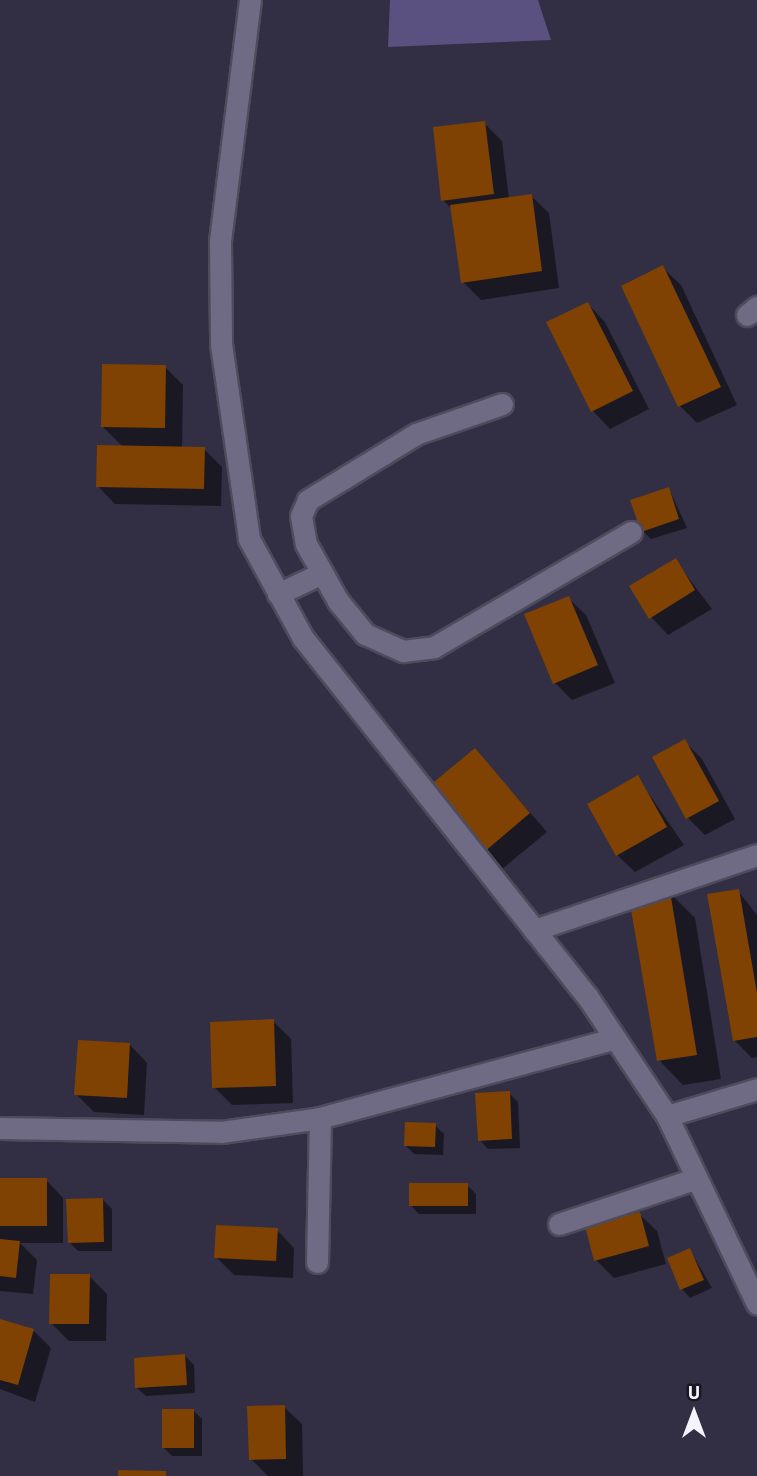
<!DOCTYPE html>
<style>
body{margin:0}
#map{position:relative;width:757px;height:1476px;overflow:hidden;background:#322e43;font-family:Barlow,sans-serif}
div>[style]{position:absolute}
.green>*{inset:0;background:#5b5181}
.shadow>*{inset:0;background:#0007}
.building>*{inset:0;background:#7f4203}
.roads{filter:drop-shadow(2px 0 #4e4b5c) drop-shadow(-2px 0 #4e4b5c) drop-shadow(0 2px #4e4b5c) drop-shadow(0 -2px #4e4b5c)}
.lane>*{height:21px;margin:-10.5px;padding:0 10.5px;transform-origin:10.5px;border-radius:10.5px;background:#6f6b84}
.street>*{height:21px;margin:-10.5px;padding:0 10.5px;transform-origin:10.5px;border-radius:10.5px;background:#6f6b84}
span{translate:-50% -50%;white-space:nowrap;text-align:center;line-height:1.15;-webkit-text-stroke:7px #191822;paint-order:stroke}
.north{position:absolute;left:659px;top:1378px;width:70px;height:70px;-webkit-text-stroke:5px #191822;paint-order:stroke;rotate:0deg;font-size:19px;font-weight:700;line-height:28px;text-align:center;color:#f4f3fe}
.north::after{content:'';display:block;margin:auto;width:24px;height:32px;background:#f4f3fe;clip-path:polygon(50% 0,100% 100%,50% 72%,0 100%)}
</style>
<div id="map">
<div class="green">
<div style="clip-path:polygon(390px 0,538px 0,551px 40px,388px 47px)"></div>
</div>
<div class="shadow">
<div style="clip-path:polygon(484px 123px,502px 141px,509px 199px,531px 196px,549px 213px,559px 288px,481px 300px,463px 282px,453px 210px,443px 200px)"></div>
<div style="clip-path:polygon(663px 268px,681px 285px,737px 405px,697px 423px,680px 406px)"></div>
<div style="clip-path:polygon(588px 304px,605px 322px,649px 409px,610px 429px,593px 411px)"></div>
<div style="clip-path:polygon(165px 367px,183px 385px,182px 448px,204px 449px,222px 467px,221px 506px,115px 504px,98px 486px,123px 447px,103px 427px)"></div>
<div style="clip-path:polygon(669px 489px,687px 528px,651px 539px,643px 531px)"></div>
<div style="clip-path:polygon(675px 560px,712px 609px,668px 635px,651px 617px)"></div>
<div style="clip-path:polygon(568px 598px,586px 615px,615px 683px,572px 700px,555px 683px)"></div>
<div style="clip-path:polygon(684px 741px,702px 759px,735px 819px,705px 835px,688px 818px)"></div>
<div style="clip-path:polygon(475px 750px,547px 832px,502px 869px,484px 852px)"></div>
<div style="clip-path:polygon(638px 778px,684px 845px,635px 872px,617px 855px)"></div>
<div style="clip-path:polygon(738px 891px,757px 915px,757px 1057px,752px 1058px,734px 1040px)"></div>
<div style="clip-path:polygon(670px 893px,695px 918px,721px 1079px,683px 1085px,659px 1060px)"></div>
<div style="clip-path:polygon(273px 1021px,291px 1039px,293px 1103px,232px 1105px,214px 1087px)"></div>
<div style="clip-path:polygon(130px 1045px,147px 1063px,144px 1115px,94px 1112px,76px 1094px)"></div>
<div style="clip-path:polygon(509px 1093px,518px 1102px,520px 1148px,488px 1149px,480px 1140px)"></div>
<div style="clip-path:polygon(435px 1125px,444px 1134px,443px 1155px,414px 1154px,405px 1145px)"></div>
<div style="clip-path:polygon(0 1180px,46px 1180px,63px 1198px,63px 1243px,20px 1243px,37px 1260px,33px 1294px,0 1291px)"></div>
<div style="clip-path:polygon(467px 1185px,476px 1194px,476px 1214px,419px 1214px,410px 1205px)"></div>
<div style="clip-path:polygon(103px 1200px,112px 1209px,112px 1251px,78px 1251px,69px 1242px)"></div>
<div style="clip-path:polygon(639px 1214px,657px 1231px,666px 1264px,614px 1278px,596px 1260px)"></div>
<div style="clip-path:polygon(277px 1230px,294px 1248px,293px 1278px,234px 1275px,216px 1257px)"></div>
<div style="clip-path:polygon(690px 1250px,712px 1288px,690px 1298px,682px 1289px)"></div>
<div style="clip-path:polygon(89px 1276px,107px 1294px,106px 1341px,69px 1341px,51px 1323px)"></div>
<div style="clip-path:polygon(0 1326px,33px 1330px,51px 1348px,35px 1402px,0 1389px)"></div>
<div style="clip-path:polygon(185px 1356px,194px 1365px,195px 1393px,146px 1396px,137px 1388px)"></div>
<div style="clip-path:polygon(284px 1407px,302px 1424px,303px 1476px,268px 1476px,251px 1459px)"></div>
<div style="clip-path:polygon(194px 1411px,202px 1419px,202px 1456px,172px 1456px,163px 1447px)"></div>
</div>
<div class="building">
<div style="clip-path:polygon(485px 121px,494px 194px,441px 201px,433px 127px)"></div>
<div style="clip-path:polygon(532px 194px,542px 271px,461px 283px,450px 205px)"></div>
<div style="clip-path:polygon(663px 265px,721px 387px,678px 407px,621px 286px)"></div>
<div style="clip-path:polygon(588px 302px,633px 391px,591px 412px,546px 322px)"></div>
<div style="clip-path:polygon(102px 364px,166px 365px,165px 428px,101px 427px)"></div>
<div style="clip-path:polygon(97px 445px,205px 447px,204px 489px,96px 487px)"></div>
<div style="clip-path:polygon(669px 487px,679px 519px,641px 532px,630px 500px)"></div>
<div style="clip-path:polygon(676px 558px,695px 590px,649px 619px,629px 586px)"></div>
<div style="clip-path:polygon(569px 596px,598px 665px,553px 684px,524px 614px)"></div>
<div style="clip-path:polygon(685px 739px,719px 801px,686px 819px,652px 757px)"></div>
<div style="clip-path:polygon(475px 748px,530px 813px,483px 853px,428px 787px)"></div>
<div style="clip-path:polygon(638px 775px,667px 827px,616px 856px,587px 804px)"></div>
<div style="clip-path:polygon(739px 889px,757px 993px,757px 1037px,733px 1041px,707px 894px)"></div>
<div style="clip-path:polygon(670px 891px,697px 1055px,657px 1061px,629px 898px)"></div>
<div style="clip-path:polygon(274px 1019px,276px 1086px,212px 1088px,210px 1022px)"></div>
<div style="clip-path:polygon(78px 1040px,130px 1043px,127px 1098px,74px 1095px)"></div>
<div style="clip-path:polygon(510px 1091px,512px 1139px,478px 1141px,475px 1093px)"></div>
<div style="clip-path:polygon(405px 1122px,436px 1123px,435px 1147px,404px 1146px)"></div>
<div style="clip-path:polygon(0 1178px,47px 1178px,47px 1226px,0 1226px)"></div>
<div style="clip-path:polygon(409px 1183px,468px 1183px,468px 1206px,409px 1206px)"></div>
<div style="clip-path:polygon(103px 1198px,104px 1242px,68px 1243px,66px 1199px)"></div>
<div style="clip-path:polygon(640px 1212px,649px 1246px,594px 1261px,585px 1226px)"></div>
<div style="clip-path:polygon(216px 1225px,278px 1228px,276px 1261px,214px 1258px)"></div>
<div style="clip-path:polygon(0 1239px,20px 1241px,16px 1278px,0 1276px)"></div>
<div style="clip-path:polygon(690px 1248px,704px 1280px,680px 1290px,667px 1258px)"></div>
<div style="clip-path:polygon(50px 1274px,90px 1274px,89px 1324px,49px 1324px)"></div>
<div style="clip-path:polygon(0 1319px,34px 1329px,18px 1385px,0 1380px)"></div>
<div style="clip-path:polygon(185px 1354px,187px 1385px,135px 1388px,134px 1358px)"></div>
<div style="clip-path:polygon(285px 1405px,286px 1459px,249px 1460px,247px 1406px)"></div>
<div style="clip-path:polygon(162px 1409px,194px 1409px,194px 1448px,162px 1448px)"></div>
<div style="clip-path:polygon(118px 1470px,166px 1471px,166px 1476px,118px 1476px)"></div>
</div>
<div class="roads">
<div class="lane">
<div style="left:502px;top:404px;width:91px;rotate:160.8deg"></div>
<div style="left:416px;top:434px;width:127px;rotate:148.6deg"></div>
<div style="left:308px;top:500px;width:17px;rotate:114deg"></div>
<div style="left:301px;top:516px;width:28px;rotate:80deg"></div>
<div style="left:306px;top:544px;width:65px;rotate:60.7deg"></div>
<div style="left:338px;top:601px;width:43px;rotate:50.7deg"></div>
<div style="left:365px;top:634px;width:42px;rotate:24.1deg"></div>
<div style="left:403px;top:651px;width:31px;rotate:-7deg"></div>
<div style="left:434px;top:647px;width:228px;rotate:-30.3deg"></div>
<div style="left:278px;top:594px;width:47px;rotate:-25.5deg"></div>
</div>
<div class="street">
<div style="left:250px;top:0;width:244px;rotate:97.1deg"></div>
<div style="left:220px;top:242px;width:102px;rotate:89.4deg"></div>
<div style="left:221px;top:344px;width:197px;rotate:81.8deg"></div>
<div style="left:249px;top:539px;width:113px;rotate:61.4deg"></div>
<div style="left:303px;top:638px;width:457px;rotate:51.6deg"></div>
<div style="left:587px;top:996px;width:144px;rotate:56.3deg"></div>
<div style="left:667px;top:1116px;width:208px;rotate:64.4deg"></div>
<div style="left:747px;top:315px;width:13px;rotate:-39deg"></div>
<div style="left:534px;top:930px;width:235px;rotate:-18.6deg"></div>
<div style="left:667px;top:1116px;width:94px;rotate:-16.7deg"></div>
<div style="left:0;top:1128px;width:221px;rotate:1deg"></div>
<div style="left:221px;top:1132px;width:100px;rotate:-8deg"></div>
<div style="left:320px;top:1118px;width:303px;rotate:-15.1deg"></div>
<div style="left:559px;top:1224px;width:145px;rotate:-18.4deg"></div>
<div style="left:317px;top:1262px;width:144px;rotate:-88.8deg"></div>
</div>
</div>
<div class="north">U</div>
</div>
